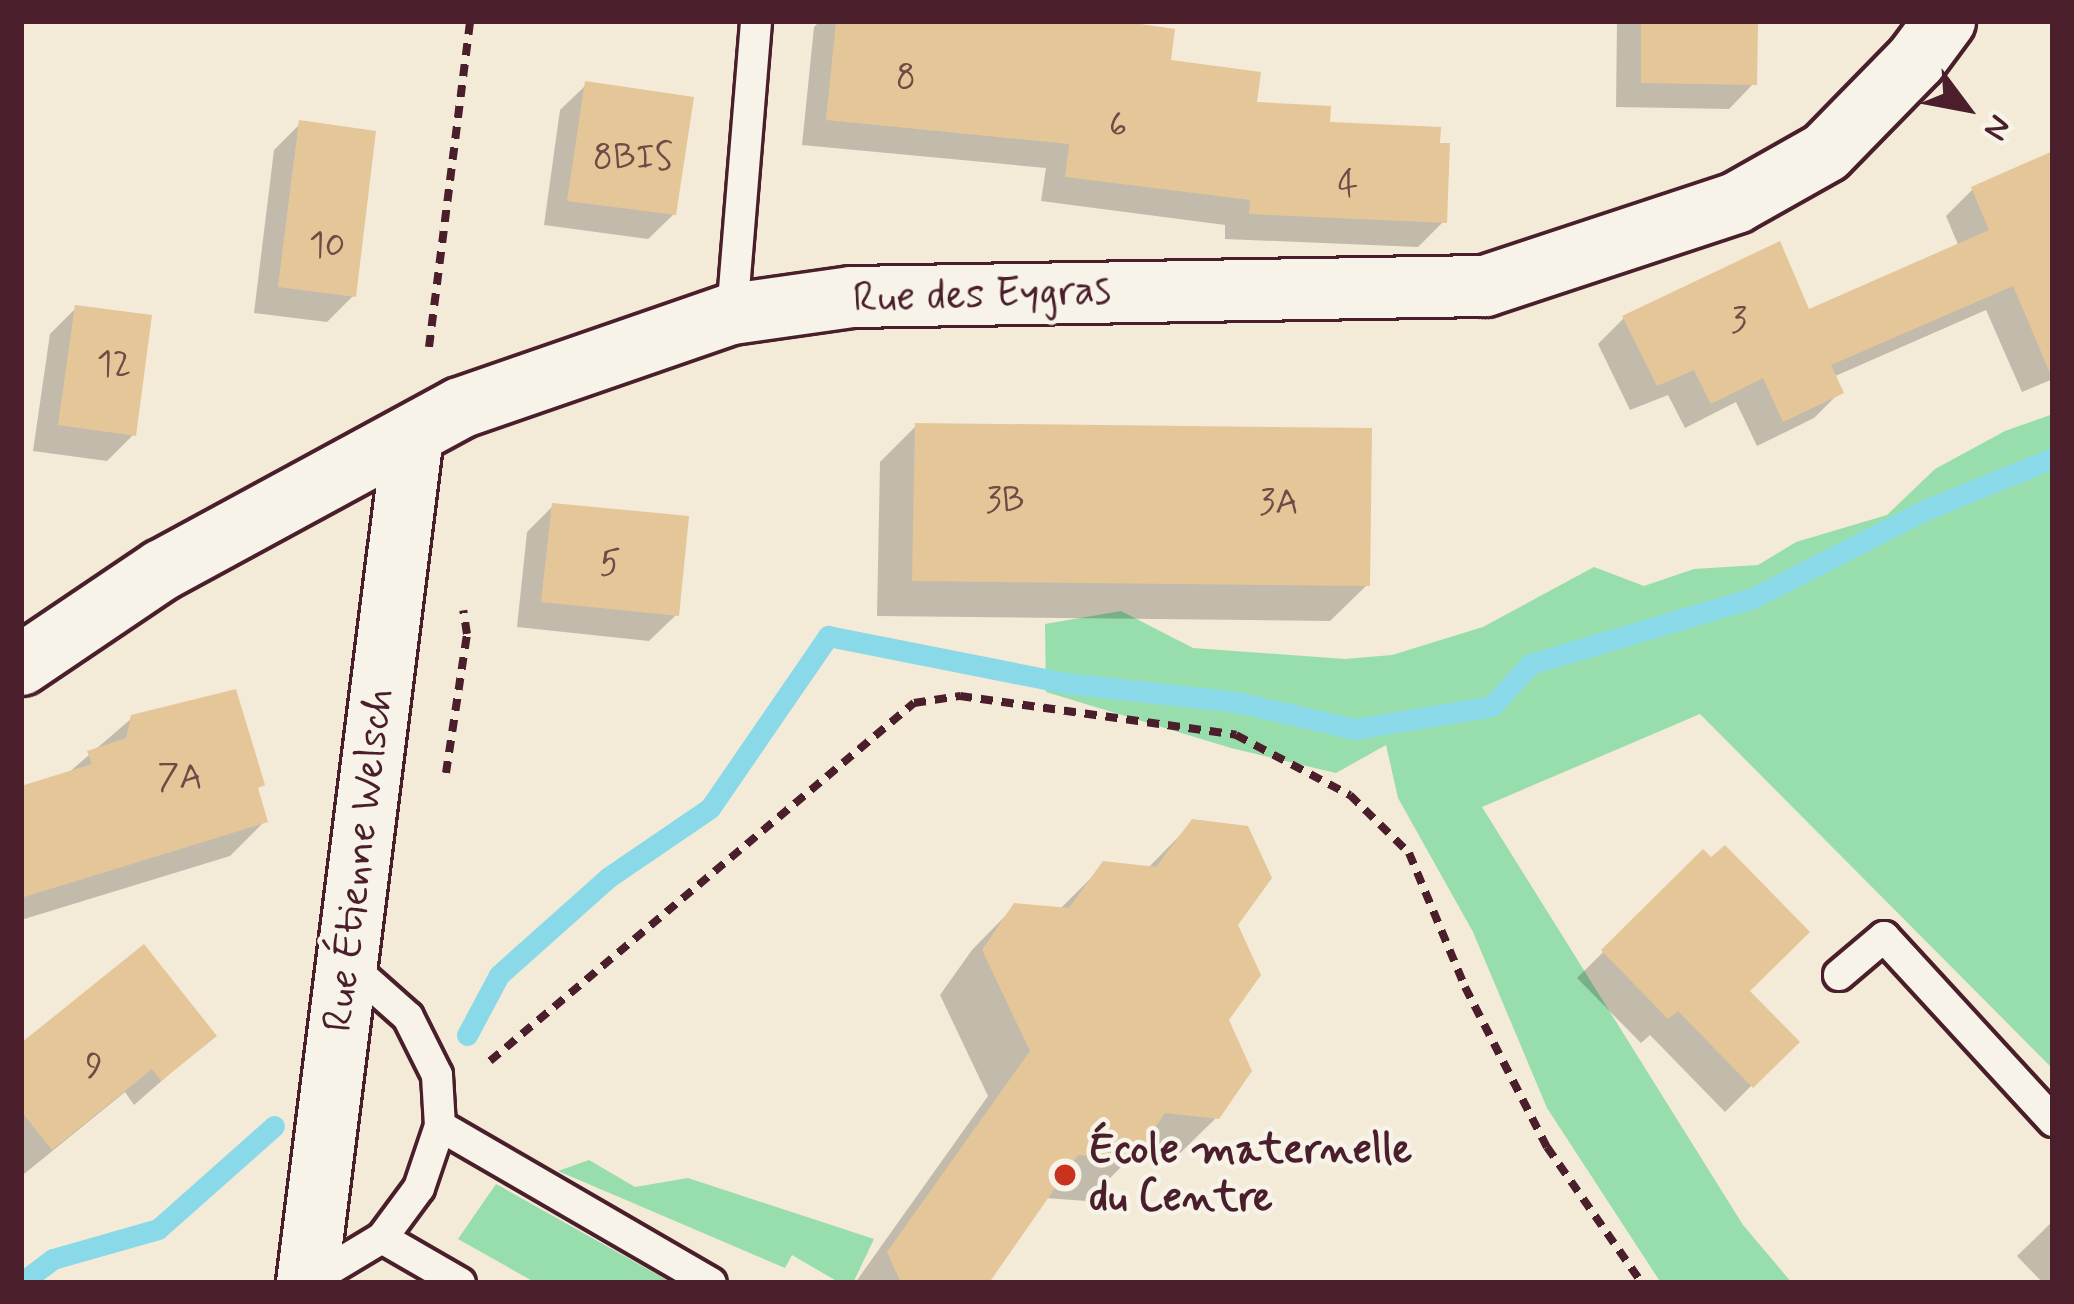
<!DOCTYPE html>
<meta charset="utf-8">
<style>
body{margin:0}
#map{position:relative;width:2074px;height:1304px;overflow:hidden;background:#f3ead8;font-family:Mynerve,sans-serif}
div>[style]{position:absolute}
.green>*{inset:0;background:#97deac}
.shadow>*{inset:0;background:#0003}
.stream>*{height:21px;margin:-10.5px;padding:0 10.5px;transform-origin:10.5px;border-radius:10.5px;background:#8ad9e8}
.building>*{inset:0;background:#e5c698}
.path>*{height:8px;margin-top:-4px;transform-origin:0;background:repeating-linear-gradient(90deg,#4a1f2b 0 12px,transparent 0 21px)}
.roads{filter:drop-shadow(3px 0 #4a1f2b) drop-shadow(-3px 0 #4a1f2b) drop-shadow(0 3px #4a1f2b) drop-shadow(0 -3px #4a1f2b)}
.lane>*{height:30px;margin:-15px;padding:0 15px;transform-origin:15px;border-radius:15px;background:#f7f3e8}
.street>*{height:60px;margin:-30px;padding:0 30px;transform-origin:30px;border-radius:30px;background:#f7f3e8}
.dots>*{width:33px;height:33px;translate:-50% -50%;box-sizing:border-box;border:6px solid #f7f3e8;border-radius:50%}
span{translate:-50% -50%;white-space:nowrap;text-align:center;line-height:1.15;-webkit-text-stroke:9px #f7f3e8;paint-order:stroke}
.number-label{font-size:36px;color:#714946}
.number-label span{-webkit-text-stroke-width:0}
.street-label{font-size:42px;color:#4a1f2b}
.poi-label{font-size:42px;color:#4a1f2b;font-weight:700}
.left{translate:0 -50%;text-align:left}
.frame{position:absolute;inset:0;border:24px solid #4a1f2b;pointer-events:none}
.north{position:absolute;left:1906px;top:48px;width:120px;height:120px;-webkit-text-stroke:9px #f7f3e8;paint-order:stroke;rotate:122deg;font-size:33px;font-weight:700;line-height:48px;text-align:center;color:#4a1f2b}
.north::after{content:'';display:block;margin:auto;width:42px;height:54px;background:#4a1f2b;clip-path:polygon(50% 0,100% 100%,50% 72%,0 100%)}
</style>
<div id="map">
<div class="green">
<div style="clip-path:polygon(2053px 414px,2053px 1069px,1700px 714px,1482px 807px,1743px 1225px,1792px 1283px,1661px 1283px,1547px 1108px,1473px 932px,1398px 798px,1386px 745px,1336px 773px,1231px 748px,1046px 692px,1045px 624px,1121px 611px,1193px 648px,1345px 659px,1392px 655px,1483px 627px,1594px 567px,1644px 586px,1694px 569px,1758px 565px,1796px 542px,1887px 515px,1935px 469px,2005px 431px)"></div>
<div style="clip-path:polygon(589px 1160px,635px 1187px,688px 1178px,874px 1239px,853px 1283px,840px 1283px,792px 1255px,785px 1268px,558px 1171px)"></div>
<div style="clip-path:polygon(496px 1184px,667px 1280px,536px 1283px,458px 1239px)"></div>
</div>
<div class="shadow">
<div style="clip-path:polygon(820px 21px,1058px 21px,1168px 63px,1253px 105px,1327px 124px,1444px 221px,1418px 247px,1225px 239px,1225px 225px,1041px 201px,1046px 168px,802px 145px,814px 27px)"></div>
<div style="clip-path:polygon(1617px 21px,1755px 21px,1754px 83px,1729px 109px,1616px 107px)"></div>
<div style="clip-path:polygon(586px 85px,674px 214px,648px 239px,544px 225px,560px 110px)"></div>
<div style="clip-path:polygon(300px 124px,353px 296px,327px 322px,254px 313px,274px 150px)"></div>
<div style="clip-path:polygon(2053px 162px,2053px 379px,2022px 392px,1986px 310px,1833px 377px,1840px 392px,1814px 418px,1757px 446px,1736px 402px,1685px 428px,1668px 395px,1630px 410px,1598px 344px,1624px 318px,1808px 313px,1959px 247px,1946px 216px,1972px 190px)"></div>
<div style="clip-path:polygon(76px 308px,133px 435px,107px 461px,33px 451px,50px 334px)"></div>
<div style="clip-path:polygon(916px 426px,1367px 585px,1330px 621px,877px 616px,880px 462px)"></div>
<div style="clip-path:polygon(553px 506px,676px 615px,649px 641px,517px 627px,527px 532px)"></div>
<div style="clip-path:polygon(132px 718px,255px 790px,265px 821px,230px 856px,21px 920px,21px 789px,67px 774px)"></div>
<div style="clip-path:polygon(1193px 822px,1235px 925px,1217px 1117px,1173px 1160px,1132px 1156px,1087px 1201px,1045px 1198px,985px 1283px,855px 1283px,988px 1096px,940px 995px,972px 950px,1015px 906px,1059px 910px,1104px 865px,1147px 869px)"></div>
<div style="clip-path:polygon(1703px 853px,1711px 861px,1746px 992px,1795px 1042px,1725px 1112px,1650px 1035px,1641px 1043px,1577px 978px)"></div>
<div style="clip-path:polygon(213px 1036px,134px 1105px,125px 1092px,24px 1174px,21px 1170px,21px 1047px)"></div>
<div style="clip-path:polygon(2053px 1221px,2053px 1283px,2043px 1283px,2017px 1256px)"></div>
</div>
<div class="stream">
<div style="left:467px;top:1035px;width:68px;rotate:-61.9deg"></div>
<div style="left:499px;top:975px;width:147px;rotate:-41.7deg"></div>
<div style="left:609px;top:877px;width:122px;rotate:-34.3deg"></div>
<div style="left:710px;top:808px;width:209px;rotate:-55.5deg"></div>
<div style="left:828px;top:636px;width:242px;rotate:11.2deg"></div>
<div style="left:1065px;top:683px;width:173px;rotate:6.3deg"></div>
<div style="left:1237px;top:702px;width:121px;rotate:12.9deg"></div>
<div style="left:1355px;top:729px;width:139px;rotate:-9.5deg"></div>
<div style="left:1492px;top:706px;width:57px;rotate:-47.9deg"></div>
<div style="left:1530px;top:664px;width:233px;rotate:-16.5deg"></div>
<div style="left:1753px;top:598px;width:191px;rotate:-27.1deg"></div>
<div style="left:1923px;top:511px;width:140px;rotate:-22.2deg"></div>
<div style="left:21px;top:1283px;width:40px;rotate:-37deg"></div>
<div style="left:53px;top:1259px;width:109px;rotate:-15.9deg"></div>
<div style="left:158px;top:1229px;width:155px;rotate:-41.6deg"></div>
</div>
<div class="building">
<div style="clip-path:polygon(836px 21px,1120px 21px,1175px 29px,1171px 60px,1261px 72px,1257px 102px,1331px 106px,1330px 122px,1441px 127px,1440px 143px,1450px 143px,1447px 223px,1249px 214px,1250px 200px,1065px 177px,1069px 144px,826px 120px)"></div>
<div style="clip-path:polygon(1641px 21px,1758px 21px,1757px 85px,1641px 83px)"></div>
<div style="clip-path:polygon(585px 81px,694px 97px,676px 215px,567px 201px)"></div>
<div style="clip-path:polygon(299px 120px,376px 131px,356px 297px,278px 287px)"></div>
<div style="clip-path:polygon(2053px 151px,2053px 380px,2013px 286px,1831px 365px,1844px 393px,1783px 422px,1763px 378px,1711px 404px,1694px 370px,1657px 386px,1622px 316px,1780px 241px,1809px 309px,1989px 230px,1971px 187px)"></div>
<div style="clip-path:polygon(75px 305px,152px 315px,136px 436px,58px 425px)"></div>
<div style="clip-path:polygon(915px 423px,1372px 428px,1370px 586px,912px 581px)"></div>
<div style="clip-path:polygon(552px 503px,689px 516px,679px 616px,541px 602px)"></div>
<div style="clip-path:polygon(236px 689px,265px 785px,258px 788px,268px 822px,21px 898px,21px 786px,92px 764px,87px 751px,126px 738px,131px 715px)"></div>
<div style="clip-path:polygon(1192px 819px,1248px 826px,1272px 878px,1238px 925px,1261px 975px,1229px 1020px,1252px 1071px,1219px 1119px,1165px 1113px,1133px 1159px,1078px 1155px,989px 1283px,901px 1283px,887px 1252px,1030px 1051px,982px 950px,1014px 903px,1069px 908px,1103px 861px,1156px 867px)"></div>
<div style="clip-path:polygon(1725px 845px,1810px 932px,1750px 991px,1800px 1042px,1753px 1088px,1678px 1011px,1668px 1019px,1601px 950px,1703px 849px,1711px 857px)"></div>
<div style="clip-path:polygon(144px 944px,217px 1036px,161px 1081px,152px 1069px,52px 1150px,21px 1111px,21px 1043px)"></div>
</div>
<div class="path">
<div style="left:429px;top:347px;width:329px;rotate:-82.8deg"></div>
<div style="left:446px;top:773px;width:141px;rotate:-81.4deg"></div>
<div style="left:467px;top:634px;width:24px;rotate:-99deg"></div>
<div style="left:490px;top:1061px;width:555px;rotate:-40.18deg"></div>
<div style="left:914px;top:703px;width:47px;rotate:-8.7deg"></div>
<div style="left:960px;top:696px;width:279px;rotate:8deg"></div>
<div style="left:1236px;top:735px;width:129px;rotate:27.8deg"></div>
<div style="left:1350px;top:795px;width:83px;rotate:44.5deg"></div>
<div style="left:1409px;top:853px;width:145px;rotate:67.3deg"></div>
<div style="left:1465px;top:987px;width:180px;rotate:62.9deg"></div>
<div style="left:1547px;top:1147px;width:166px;rotate:55.1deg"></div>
</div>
<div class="roads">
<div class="lane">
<div style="left:732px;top:314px;width:294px;rotate:-85.3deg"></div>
<div style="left:1839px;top:975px;width:59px;rotate:-40.2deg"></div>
<div style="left:1884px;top:937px;width:250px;rotate:47.4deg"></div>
<div style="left:440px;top:1126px;width:313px;rotate:30.1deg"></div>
<div style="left:382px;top:1238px;width:90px;rotate:30deg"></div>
<div style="left:307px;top:1283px;width:87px;rotate:-31deg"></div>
<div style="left:382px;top:1238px;width:62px;rotate:-53.5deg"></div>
<div style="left:419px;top:1188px;width:65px;rotate:-71.3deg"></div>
<div style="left:440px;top:1126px;width:51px;rotate:-93.4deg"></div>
<div style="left:437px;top:1075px;width:65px;rotate:-116.6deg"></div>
<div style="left:408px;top:1017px;width:81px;rotate:-138.5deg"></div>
</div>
<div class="street">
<div style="left:21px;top:665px;width:170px;rotate:-34deg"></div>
<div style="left:162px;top:570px;width:339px;rotate:-28.5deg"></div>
<div style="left:460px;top:408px;width:288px;rotate:-19.1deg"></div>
<div style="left:732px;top:314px;width:121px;rotate:-8.1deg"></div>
<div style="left:852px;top:297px;width:633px;rotate:-1deg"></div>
<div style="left:1485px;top:286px;width:264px;rotate:-18.3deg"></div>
<div style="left:1736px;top:203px;width:103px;rotate:-29.5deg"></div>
<div style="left:1826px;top:152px;width:129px;rotate:-45.6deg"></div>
<div style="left:1916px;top:60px;width:49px;rotate:-53.4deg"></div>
<div style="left:307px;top:1283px;width:854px;rotate:-82.87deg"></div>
</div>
</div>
<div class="dots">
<div style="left:1065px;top:1175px;background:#c8321e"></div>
</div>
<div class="number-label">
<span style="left:906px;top:79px">8</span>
<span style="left:1118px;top:127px">6</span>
<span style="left:633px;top:159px">8BIS</span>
<span style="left:1348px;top:186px">4</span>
<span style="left:327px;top:247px">10</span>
<span style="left:1739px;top:322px">3</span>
<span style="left:114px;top:366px">12</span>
<span style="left:1005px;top:502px">3B</span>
<span style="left:1279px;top:504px">3A</span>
<span style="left:610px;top:565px">5</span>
<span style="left:180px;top:779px">7A</span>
<span style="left:94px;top:1068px">9</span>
</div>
<div class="street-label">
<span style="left:982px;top:296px;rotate:-2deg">Rue des Eygras</span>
<span style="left:360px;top:860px;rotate:-83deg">Rue Étienne Welsch</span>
</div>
<div class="poi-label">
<span class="left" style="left:1089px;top:1175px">École maternelle<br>du Centre</span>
</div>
<div class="frame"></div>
<div class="north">N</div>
</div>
